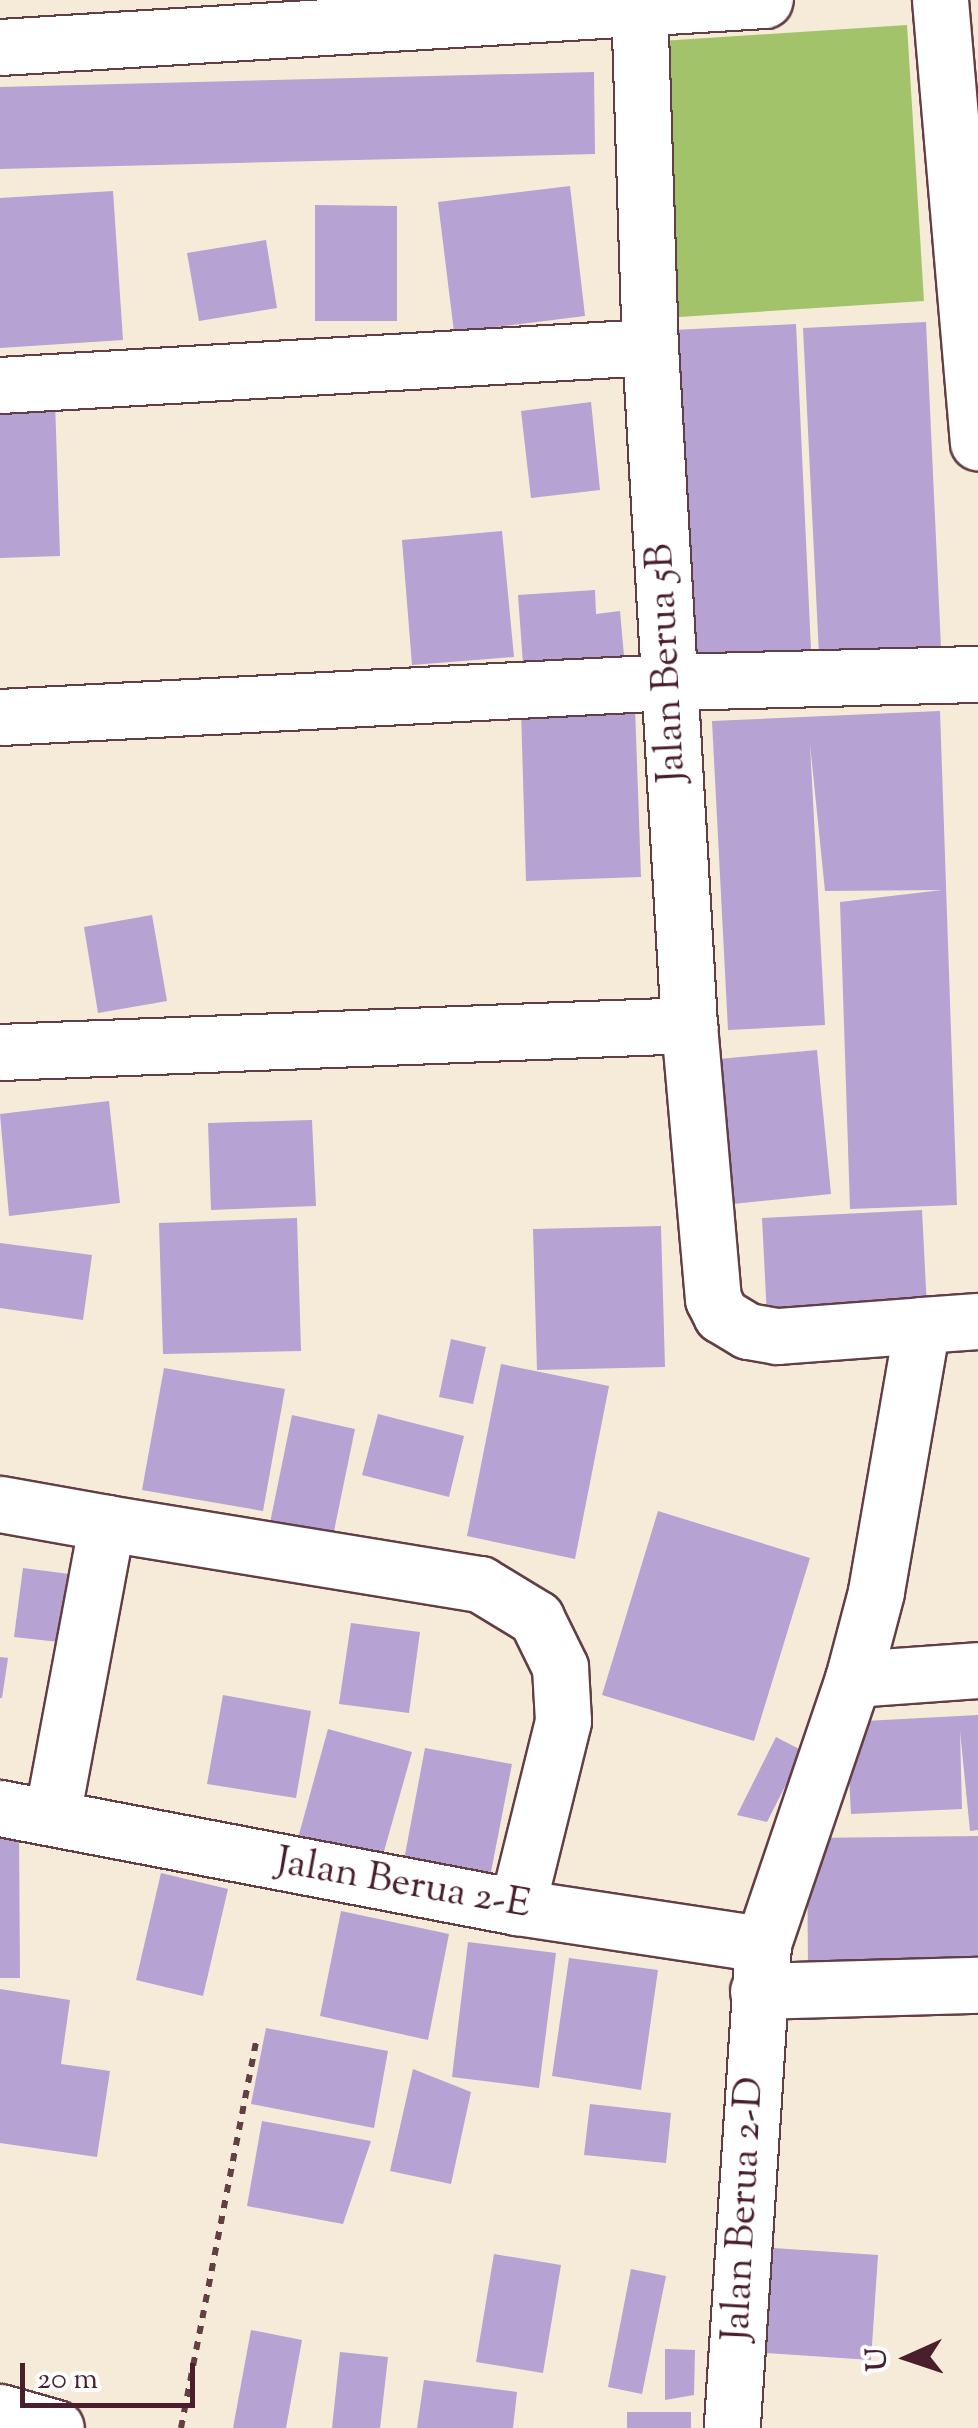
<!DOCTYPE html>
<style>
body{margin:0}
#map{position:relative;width:978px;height:2428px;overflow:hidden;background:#f6ebd8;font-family:"Sorts Mill Goudy",serif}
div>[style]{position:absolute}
.green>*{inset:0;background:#a3c36b}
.building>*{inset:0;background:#b6a2d3}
.path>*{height:6px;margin-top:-3px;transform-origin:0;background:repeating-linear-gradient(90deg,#643e45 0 8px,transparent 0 16px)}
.roads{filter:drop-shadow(2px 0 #643e45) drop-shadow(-2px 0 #643e45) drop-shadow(0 2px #643e45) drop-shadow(0 -2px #643e45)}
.street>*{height:55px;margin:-27.5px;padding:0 27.5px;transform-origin:27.5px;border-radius:27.5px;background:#fff}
span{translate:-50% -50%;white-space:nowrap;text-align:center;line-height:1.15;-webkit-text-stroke:9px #fff;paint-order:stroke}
.street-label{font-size:40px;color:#4a1f2b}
.north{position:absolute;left:858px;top:2308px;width:100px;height:100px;-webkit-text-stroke:8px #fff;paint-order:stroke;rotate:267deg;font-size:28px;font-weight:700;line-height:40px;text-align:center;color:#4a1f2b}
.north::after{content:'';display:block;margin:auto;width:35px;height:45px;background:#4a1f2b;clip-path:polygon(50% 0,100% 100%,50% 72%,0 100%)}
.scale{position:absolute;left:20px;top:2363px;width:175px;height:45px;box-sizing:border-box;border:5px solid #4a1f2b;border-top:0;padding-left:12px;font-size:30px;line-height:35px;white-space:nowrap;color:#4a1f2b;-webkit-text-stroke:8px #fff;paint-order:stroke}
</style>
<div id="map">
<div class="green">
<div style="clip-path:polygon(907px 25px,924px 301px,679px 317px,661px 41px)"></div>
</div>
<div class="building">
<div style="clip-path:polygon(594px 72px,595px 154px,0 169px,0 87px)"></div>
<div style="clip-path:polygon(570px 186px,585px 316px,454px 332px,438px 202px)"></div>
<div style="clip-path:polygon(113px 191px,123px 340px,0 348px,0 198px)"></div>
<div style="clip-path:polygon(315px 205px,397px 206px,397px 321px,315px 321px)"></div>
<div style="clip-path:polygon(266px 240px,277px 308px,199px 321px,187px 253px)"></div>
<div style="clip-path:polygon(926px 322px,941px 648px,819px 655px,803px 328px)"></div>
<div style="clip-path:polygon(796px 324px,811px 650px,689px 656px,673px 330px)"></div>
<div style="clip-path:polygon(55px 401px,60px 556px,0 558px,0 403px)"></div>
<div style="clip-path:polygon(591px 402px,600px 490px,531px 498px,521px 411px)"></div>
<div style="clip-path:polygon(502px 531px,514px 657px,412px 665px,402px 540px)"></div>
<div style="clip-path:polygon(595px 590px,596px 614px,620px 611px,624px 656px,523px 664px,518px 595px)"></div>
<div style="clip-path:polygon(635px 707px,641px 877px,526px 881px,521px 710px)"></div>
<div style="clip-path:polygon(940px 711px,957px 1205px,850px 1209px,840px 902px,942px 890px,825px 891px,810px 744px,825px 1025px,728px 1030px,712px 721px)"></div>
<div style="clip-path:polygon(152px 915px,167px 1001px,98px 1013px,84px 927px)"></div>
<div style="clip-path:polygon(817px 1050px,831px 1194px,733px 1204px,719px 1059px)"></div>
<div style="clip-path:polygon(109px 1101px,120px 1203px,9px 1216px,0 1114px)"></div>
<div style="clip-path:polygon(312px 1120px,316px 1206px,211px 1210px,208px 1123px)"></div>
<div style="clip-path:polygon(922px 1210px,927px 1309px,767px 1317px,762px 1218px)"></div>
<div style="clip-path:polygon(297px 1218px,301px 1351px,163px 1354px,159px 1223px)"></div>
<div style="clip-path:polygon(661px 1226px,665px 1367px,537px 1370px,533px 1229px)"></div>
<div style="clip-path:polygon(0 1243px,92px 1255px,83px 1320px,0 1308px)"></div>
<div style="clip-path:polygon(451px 1339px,486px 1347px,473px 1404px,439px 1397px)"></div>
<div style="clip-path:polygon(501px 1364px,609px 1386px,575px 1559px,467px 1536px)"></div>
<div style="clip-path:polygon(164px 1368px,285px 1389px,263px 1511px,142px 1490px)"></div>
<div style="clip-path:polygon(378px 1414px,464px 1436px,449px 1497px,362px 1475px)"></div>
<div style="clip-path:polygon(292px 1415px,355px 1429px,333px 1536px,270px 1523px)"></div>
<div style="clip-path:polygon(658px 1511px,810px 1558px,754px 1741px,602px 1695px)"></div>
<div style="clip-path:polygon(23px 1568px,69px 1574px,59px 1642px,14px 1637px)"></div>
<div style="clip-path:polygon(351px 1623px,420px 1632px,409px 1713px,339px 1704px)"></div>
<div style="clip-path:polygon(0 1657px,8px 1658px,2px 1698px,0 1698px)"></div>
<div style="clip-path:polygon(223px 1695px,311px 1711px,296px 1798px,207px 1784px)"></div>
<div style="clip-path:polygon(978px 1715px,978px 1830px,970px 1831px,960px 1731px,962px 1809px,851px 1814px,846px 1722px)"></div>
<div style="clip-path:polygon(328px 1729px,412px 1752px,381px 1862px,298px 1838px)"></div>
<div style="clip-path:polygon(776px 1737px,803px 1751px,767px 1822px,737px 1815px)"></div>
<div style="clip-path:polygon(425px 1748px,512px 1764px,490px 1877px,404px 1860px)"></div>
<div style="clip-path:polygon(19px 1830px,20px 1978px,0 1978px,0 1831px)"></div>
<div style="clip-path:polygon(978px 1836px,978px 1968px,808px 1969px,807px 1838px)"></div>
<div style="clip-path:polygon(161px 1873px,228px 1889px,203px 1996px,136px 1980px)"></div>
<div style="clip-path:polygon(341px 1911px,449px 1934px,428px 2040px,320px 2016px)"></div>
<div style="clip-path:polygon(468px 1942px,556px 1953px,539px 2088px,452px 2077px)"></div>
<div style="clip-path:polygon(569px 1958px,658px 1970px,641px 2090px,552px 2076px)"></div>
<div style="clip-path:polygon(0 1989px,70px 2000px,61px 2064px,110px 2071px,97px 2157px,0 2143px)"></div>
<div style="clip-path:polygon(266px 2028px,388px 2051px,374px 2128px,251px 2104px)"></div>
<div style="clip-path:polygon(413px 2069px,471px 2092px,451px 2184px,390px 2171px)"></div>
<div style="clip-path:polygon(590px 2104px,671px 2113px,666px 2163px,584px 2155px)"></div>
<div style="clip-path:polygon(262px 2121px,371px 2141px,343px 2224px,247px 2206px)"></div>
<div style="clip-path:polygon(757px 2247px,878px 2255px,871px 2360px,750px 2352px)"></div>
<div style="clip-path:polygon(494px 2254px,561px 2265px,543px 2373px,476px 2362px)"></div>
<div style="clip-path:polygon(631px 2269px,666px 2276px,642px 2394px,608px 2387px)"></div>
<div style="clip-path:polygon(251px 2330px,302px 2340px,286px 2428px,233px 2428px)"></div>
<div style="clip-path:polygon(665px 2349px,695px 2350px,694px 2395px,665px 2400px)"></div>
<div style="clip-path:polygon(340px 2352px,388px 2357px,380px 2428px,332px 2428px)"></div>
<div style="clip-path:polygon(424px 2380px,517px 2392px,513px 2428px,417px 2428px)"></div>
<div style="clip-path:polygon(627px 2412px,691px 2412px,691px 2428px,627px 2428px)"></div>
</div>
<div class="path">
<div style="left:181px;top:2428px;width:397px;rotate:-79deg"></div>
</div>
<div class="roads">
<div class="street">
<div style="left:639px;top:0;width:347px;rotate:88.2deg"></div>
<div style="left:650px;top:347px;width:679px;rotate:86.71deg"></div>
<div style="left:689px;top:1025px;width:275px;rotate:85deg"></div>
<div style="left:713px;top:1299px;width:18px;rotate:63deg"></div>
<div style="left:721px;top:1315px;width:31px;rotate:31deg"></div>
<div style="left:748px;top:1331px;width:29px;rotate:10deg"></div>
<div style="left:777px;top:1336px;width:145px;rotate:-4.3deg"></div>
<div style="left:922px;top:1325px;width:271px;rotate:99.8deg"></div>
<div style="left:876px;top:1592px;width:90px;rotate:104.8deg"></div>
<div style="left:853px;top:1679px;width:280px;rotate:108.8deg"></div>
<div style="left:940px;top:0;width:444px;rotate:85.1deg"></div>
<div style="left:0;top:47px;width:766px;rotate:-3.52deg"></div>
<div style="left:0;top:385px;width:651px;rotate:-3.35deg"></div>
<div style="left:0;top:717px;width:671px;rotate:-2.99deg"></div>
<div style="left:670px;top:682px;width:308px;rotate:-1.5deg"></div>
<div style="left:0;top:1052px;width:690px;rotate:-2.24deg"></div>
<div style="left:922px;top:1325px;width:56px;rotate:-4.1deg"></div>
<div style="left:0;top:1504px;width:109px;rotate:10.1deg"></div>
<div style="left:853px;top:1679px;width:125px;rotate:-4.1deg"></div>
<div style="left:0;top:1808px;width:526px;rotate:10.84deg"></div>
<div style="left:517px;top:1907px;width:249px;rotate:8.6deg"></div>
<div style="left:763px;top:1944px;width:485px;rotate:93.7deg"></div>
<div style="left:52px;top:1816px;width:298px;rotate:-79.4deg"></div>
<div style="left:107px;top:1523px;width:378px;rotate:9.3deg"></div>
<div style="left:480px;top:1584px;width:66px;rotate:31.3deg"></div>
<div style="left:536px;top:1618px;width:55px;rotate:63.9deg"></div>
<div style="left:560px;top:1667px;width:54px;rotate:86.8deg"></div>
<div style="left:563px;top:1721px;width:192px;rotate:103.9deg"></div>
<div style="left:758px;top:1991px;width:220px;rotate:-1.6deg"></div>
<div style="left:0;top:2412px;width:58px;rotate:15.9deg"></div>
</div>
</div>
<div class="street-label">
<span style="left:668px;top:663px;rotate:-93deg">Jalan Berua 5B</span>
<span style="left:403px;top:1885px;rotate:10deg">Jalan Berua 2-E</span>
<span style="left:745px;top:2209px;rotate:-87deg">Jalan Berua 2-D</span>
</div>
<div class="north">U</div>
<div class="scale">20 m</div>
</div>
